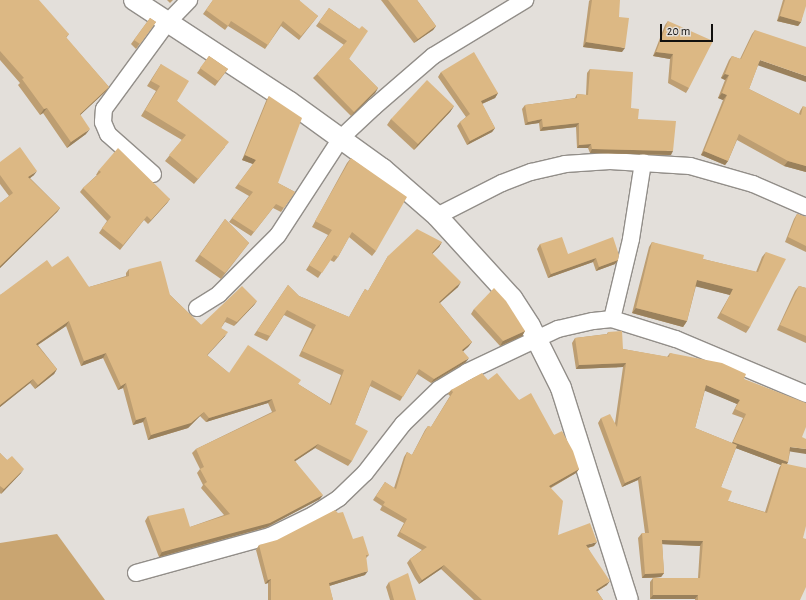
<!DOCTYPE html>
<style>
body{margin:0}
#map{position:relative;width:806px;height:600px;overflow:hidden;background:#e3dfda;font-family:"Alegreya Sans",sans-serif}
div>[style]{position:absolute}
.forest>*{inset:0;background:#c9a571}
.roads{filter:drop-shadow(1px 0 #928e89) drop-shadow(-1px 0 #928e89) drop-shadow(0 1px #928e89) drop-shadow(0 -1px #928e89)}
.minor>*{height:16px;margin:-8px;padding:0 8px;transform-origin:8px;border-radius:8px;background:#fff}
.tertiary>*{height:20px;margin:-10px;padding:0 10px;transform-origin:10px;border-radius:10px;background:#fff}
.wall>*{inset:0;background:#bd9e72}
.shaded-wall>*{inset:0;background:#9a815c}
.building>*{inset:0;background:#dcb884}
span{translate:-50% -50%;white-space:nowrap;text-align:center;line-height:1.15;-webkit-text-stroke:3.5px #e3dfda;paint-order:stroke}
.scale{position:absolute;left:660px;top:24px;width:53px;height:18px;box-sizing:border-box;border:2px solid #11100e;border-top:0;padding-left:5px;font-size:12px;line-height:14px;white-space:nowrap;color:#11100e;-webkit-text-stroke:3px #e3dfda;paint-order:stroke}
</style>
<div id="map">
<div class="forest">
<div style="clip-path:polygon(57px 534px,105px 600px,0 600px,0 543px)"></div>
</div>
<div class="roads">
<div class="minor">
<div style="left:153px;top:174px;width:60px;rotate:-138.4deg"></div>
<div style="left:108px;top:134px;width:13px;rotate:-113deg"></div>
<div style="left:103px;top:122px;width:13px;rotate:-86deg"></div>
<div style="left:104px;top:109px;width:107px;rotate:-53.8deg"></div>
<div style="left:167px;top:23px;width:32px;rotate:-46deg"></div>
<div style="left:437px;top:216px;width:73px;rotate:-26.9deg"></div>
<div style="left:502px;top:183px;width:31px;rotate:-21deg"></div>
<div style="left:531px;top:172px;width:35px;rotate:-13deg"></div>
<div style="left:565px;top:164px;width:45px;rotate:-3.8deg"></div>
<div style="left:610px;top:161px;width:80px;rotate:3.6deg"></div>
<div style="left:690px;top:166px;width:66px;rotate:15.9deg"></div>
<div style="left:753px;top:184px;width:58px;rotate:23.5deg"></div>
<div style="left:197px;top:308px;width:26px;rotate:-32deg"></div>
<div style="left:219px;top:294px;width:83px;rotate:-45deg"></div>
<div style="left:278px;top:235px;width:117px;rotate:-56.9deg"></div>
<div style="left:342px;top:137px;width:44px;rotate:-43.2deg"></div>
<div style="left:374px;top:107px;width:78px;rotate:-40.8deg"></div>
<div style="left:433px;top:56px;width:108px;rotate:-31.3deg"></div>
<div style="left:612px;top:319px;width:82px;rotate:-76.6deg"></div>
<div style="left:631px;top:239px;width:78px;rotate:-81.1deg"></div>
<div style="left:136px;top:573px;width:139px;rotate:-15.4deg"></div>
<div style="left:270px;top:536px;width:48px;rotate:-26deg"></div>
<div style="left:313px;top:515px;width:31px;rotate:-33deg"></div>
<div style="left:339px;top:498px;width:36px;rotate:-44deg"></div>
<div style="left:365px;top:473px;width:62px;rotate:-52.2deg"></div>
<div style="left:403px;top:424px;width:50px;rotate:-44.2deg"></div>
<div style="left:439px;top:389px;width:33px;rotate:-31deg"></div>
<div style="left:467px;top:372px;width:101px;rotate:-25.3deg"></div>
<div style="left:558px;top:329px;width:36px;rotate:-13deg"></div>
<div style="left:593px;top:321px;width:19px;rotate:-6deg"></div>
<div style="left:612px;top:319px;width:67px;rotate:17.4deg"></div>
<div style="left:676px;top:339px;width:141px;rotate:22.9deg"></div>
</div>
<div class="tertiary">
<div style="left:134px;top:0;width:186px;rotate:33.2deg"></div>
<div style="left:290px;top:102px;width:115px;rotate:35.8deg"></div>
<div style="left:383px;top:169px;width:72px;rotate:41deg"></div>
<div style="left:437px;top:216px;width:111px;rotate:47.6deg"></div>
<div style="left:512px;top:298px;width:33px;rotate:57deg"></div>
<div style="left:530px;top:326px;width:69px;rotate:63.4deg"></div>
<div style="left:561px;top:388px;width:222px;rotate:72.5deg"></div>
</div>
</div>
<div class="wall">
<div style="clip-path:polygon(0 0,69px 34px,66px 38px,109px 87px,105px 92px,80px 115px,86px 134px,67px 148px,43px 113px,40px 115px,18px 85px,20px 83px,0 60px)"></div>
<div style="clip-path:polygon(167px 0,173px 0,170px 3px)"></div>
<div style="clip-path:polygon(213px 0,300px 0,299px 1px,318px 16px,299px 40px,281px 26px,265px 49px,228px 26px,225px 30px,203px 14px)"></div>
<div style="clip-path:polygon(381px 0,417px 0,436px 26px,433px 30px,414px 43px)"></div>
<div style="clip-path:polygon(590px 0,592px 0,619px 17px,622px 52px,583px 47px,589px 1px)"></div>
<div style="clip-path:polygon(783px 0,806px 0,801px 22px,798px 26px,777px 21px)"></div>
<div style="clip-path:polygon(329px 8px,359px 29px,349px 59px,378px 88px,375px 93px,351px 116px,313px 78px,317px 74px,344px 45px,316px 26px)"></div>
<div style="clip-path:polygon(150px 18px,156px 22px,136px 49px,131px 44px)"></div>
<div style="clip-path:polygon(668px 21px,689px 88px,686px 93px,668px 83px,670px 59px,653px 56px,665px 25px)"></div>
<div style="clip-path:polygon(755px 30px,758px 65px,749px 89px,799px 114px,800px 111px,803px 106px,806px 172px,784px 166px,737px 140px,728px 161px,725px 165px,701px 155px,723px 100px,718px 98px,725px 80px,721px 78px,729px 60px,732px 56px,740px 59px,752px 34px)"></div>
<div style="clip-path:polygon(209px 56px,228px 69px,215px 86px,197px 73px)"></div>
<div style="clip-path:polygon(161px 64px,177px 101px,225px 147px,194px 184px,165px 161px,182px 140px,141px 116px,156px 91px,147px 86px)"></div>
<div style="clip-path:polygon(590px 69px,631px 108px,638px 119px,671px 155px,590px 153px,588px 148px,577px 148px,576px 127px,540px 131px,539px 123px,525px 125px,522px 109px,525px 105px,575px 98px,577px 94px,586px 95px,587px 73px)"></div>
<div style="clip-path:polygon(441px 72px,498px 93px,495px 98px,482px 104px,495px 128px,492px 132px,467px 145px,457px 126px,460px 122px,466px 117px,438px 77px)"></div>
<div style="clip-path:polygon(269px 96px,278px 183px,295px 192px,281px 212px,273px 208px,251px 236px,229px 222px,249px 196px,235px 188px,253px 164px,242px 160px,266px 101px)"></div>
<div style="clip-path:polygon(454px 106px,450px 112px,414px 150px,387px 125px,391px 119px)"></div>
<div style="clip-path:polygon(351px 158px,376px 251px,372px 256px,349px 237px,338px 257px,334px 262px,330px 260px,318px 278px,306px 270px,328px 235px,312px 227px,347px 163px)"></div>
<div style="clip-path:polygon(0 162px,34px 175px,30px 178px,60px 208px,57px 212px,0 268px,0 203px,9px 196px,0 184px)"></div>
<div style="clip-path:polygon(99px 170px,170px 199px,167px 203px,148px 224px,144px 220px,120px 250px,99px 233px,107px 221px,80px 192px,83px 188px,97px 175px,96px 175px)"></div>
<div style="clip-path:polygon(797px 214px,806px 217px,806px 252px,785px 242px,794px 219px)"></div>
<div style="clip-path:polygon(225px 219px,249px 243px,221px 279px,195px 261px)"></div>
<div style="clip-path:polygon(442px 242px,439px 247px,432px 254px,458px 287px,440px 303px,472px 342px,468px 347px,463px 351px,466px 362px,431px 383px,417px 374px,400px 401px,370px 386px,355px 424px,352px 461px,348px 466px,315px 448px,295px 461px,320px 499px,267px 527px,159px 557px,145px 521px,148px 516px,190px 527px,224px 515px,201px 488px,203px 485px,197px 473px,200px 469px,192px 453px,196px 449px,272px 412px,268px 403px,206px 422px,200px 416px,188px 428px,148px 440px,143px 422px,133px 425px,123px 388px,118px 390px,103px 358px,81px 366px,66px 326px,38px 345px,57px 369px,54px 374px,35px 389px,30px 383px,0 407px,0 295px,52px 267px,89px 287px,126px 276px,126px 273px,129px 269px,170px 295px,201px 325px,257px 301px,254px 305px,234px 326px,225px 322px,221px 328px,225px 336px,207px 355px,229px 373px,298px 384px,330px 404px,341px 375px,299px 356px,312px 329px,284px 315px,267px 341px,254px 335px,288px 285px,299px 296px,349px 317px,362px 294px,365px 289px,368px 291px,388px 256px)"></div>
<div style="clip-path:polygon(652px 242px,703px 259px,756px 272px,762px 257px,766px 252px,750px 327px,746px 333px,717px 318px,730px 295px,696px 286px,687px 321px,683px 327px,632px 313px,649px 247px)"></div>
<div style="clip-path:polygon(540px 244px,568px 254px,618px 260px,615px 264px,596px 271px,593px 262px,548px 278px,537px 249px)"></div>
<div style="clip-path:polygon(799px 286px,806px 288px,806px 343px,777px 330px,795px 291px)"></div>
<div style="clip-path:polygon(474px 309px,525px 331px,522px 336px,500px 346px,471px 314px)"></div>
<div style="clip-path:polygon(evenodd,608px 332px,623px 349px,667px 357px,670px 353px,744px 379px,790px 452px,788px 462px,787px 464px,803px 538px,800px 600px,695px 600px,695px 599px,650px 599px,650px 582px,653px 578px,642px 578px,638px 538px,642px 533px,645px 533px,638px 480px,622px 487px,598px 423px,601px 418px,615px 423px,623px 367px,576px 369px,572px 343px,575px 338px,607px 334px,608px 332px,705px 390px,737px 404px,732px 414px,743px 418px,732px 443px,695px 428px,705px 390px,608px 332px,736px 448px,781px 465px,779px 468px,765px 512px,728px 501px,721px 487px,736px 448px,608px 332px,662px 544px,700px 546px,698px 578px,654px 578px,661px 577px,664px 573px,662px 544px)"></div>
<div style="clip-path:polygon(488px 380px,519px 400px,554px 435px,579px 469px,576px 473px,551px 488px,558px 535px,594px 546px,588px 548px,607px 585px,597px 591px,603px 600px,474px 600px,441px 569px,419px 584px,415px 578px,407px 563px,410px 559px,422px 550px,397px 536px,404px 523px,380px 510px,382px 506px,373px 500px,385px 482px,394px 488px,404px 457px,407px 452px,412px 455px,425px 430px,428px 426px,431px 427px,450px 396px,448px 394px,451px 390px)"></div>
<div style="clip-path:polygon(0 453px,7px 460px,21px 473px,1px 494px,0 493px)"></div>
<div style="clip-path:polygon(353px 539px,369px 555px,366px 558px,365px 575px,329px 586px,333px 600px,268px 600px,268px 583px,265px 584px,256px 550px,259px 545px)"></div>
<div style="clip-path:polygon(389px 582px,416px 600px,390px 600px,386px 587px)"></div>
</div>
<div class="shaded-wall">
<div style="clip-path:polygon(780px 16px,801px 22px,798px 26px,777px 21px)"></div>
<div style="clip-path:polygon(436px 26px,433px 30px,414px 43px,418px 39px)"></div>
<div style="clip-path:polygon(586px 42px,625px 48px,622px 52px,583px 47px)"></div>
<div style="clip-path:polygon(656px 52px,673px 54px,670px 59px,653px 56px)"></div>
<div style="clip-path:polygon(760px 60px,806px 76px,806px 82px,757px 65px)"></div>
<div style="clip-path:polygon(725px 74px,729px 75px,725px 80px,721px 78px)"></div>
<div style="clip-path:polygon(109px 87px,105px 92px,76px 119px,80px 114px)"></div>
<div style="clip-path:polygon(378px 88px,375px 93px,351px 116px,354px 112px)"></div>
<div style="clip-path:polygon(498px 93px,495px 98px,477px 106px,481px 101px)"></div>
<div style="clip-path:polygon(722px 93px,727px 95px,723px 100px,718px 98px)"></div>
<div style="clip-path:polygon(454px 106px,450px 112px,414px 150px,418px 144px)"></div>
<div style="clip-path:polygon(47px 108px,43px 113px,40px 115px,44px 109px)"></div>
<div style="clip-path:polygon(542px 119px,539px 123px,525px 125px,528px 122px)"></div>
<div style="clip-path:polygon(579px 123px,576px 127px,540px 131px,543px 127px)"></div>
<div style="clip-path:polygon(495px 128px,492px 132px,467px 145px,470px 141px)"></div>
<div style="clip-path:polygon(90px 129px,86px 134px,67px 148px,71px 142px)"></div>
<div style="clip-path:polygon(591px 144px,588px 148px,577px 148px,579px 145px)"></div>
<div style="clip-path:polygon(592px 149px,673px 151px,671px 155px,590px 153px)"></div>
<div style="clip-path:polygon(704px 151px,728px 161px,725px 165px,701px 155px)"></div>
<div style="clip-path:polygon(245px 155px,256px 160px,253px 164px,242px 160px)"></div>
<div style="clip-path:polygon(788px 161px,806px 166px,806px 172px,784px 166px)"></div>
<div style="clip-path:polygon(37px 171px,34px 175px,25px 182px,28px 177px)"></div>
<div style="clip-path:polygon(170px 199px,167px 203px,148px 224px,151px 220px)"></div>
<div style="clip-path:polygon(60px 208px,57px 212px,0 268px,0 266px)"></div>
<div style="clip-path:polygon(442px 242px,439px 247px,428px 258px,432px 253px)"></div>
<div style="clip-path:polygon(596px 258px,593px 262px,548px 278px,551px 274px)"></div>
<div style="clip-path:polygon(618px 260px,615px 264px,596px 271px,599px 267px)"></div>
<div style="clip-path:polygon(697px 280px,733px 289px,730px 295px,694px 286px)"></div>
<div style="clip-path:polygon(461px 282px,458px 287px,436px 306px,439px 302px)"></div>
<div style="clip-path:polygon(257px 301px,254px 305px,234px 326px,237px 322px)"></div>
<div style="clip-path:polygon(636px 308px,687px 321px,683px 327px,632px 313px)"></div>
<div style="clip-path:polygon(69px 321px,66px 326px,33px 348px,36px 344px)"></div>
<div style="clip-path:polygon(525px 331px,522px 336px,500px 346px,503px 341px)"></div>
<div style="clip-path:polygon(228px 332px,225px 336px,204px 359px,207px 355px)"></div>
<div style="clip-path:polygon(472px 342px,468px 347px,459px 355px,462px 350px)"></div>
<div style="clip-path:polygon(106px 353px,103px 358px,81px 366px,84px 361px)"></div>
<div style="clip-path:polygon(469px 358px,466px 362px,431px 383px,434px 379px)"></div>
<div style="clip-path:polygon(626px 363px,623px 367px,576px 369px,579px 365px)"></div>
<div style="clip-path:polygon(57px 369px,54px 374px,35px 389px,38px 385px)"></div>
<div style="clip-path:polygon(33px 379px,30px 383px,0 407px,0 405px)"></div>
<div style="clip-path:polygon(126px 383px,123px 388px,118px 390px,121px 386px)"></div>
<div style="clip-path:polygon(706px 385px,740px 400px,737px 404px,703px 390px)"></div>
<div style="clip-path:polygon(272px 399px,268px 403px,206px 422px,209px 418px)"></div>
<div style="clip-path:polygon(204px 412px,188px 428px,148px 440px,151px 435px)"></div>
<div style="clip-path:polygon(146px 417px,143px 422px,133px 425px,136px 420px)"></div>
<div style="clip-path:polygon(733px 442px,788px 462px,785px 467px,782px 463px,781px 465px,730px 446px)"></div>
<div style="clip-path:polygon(318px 444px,315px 448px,291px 464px,294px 460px)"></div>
<div style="clip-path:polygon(790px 447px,806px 449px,806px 454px,787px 451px)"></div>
<div style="clip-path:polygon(24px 469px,21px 473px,1px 494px,4px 489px)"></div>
<div style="clip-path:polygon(579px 469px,576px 473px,546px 490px,549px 486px)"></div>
<div style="clip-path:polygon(641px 476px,638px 480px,622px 487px,625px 483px)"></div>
<div style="clip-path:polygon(323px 495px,320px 499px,267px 527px,159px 557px,162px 552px)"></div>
<div style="clip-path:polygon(662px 540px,703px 541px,700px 546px,659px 544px)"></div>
<div style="clip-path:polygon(597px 542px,594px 546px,583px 549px,586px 545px)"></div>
<div style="clip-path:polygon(444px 565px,441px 569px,419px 584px,422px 580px)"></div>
<div style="clip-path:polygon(368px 571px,365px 575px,326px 587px,329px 583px)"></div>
<div style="clip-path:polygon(664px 573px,661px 577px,642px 578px,645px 574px)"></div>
<div style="clip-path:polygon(271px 579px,268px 583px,265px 584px,268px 580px)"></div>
<div style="clip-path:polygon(610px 581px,607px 585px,593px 594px,596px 590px)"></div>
<div style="clip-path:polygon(653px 595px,698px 595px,695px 599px,650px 599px)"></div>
</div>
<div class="building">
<div style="clip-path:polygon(0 0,39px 0,69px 34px,66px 37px,109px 87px,80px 114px,90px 129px,71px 142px,47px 108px,44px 109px,22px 79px,24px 78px,0 51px)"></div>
<div style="clip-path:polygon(213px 0,299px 0,318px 16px,301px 36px,283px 21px,268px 45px,231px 21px,228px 26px,206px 10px)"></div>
<div style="clip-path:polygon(388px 0,417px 0,436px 26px,418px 39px)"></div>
<div style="clip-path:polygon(592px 0,620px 0,619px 17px,629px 18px,625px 48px,586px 42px)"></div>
<div style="clip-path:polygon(785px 0,806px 0,806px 6px,801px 22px,780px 16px)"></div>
<div style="clip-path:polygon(329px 8px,359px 29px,362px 26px,368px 31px,349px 59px,378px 88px,354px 112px,317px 74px,347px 41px,319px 22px)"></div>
<div style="clip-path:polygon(150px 18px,156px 22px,140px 44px,134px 40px)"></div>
<div style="clip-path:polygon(668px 21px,713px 41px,689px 88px,671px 79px,673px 54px,656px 52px)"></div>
<div style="clip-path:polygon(755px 30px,806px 47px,806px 76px,760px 60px,749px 89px,801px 115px,803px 106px,806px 107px,806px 166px,788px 161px,739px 134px,728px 161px,704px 151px,727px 95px,722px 93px,729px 75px,725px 74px,732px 56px,741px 59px)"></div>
<div style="clip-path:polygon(474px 52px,498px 93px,481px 101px,495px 128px,470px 141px,460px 122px,470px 114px,441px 72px)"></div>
<div style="clip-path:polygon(209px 56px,228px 69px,218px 81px,200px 68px)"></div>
<div style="clip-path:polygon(161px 64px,189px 81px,177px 101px,229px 142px,198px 179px,169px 155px,186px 135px,145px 110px,160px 86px,151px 81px)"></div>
<div style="clip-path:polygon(590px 69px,633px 72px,631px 108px,639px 109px,638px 119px,676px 121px,673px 151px,592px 149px,591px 144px,579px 145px,579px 123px,543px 127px,542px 119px,528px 122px,525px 105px,577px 98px,577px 94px,588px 95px)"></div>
<div style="clip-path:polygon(427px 80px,454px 106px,418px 144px,391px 119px)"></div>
<div style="clip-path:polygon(269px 96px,302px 118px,278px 183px,295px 192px,284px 208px,276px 204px,254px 232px,232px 218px,253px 192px,238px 184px,256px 160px,245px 155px)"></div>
<div style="clip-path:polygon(20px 147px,37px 171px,28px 177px,60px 208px,0 266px,0 203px,13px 193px,0 175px,0 162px)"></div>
<div style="clip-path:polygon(118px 148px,170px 199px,151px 220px,147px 216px,123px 245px,102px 228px,111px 217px,83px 188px,101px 172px,99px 170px)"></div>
<div style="clip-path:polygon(351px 158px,407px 197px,376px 251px,352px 232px,338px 257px,334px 255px,322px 273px,309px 265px,332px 230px,315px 221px)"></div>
<div style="clip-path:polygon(797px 214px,806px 217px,806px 246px,788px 237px)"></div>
<div style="clip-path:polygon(225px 219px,249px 243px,225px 273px,200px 255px)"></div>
<div style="clip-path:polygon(417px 229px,442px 242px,432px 253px,461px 282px,439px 302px,472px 342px,462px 350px,469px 358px,434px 379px,419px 369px,403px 397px,372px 380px,355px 424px,368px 431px,352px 461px,318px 444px,294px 460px,323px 495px,270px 523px,162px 552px,148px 516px,184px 508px,190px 527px,230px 514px,204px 484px,207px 482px,200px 469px,204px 467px,196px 449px,276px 411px,272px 399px,209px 418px,204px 412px,191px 423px,151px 435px,146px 417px,136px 420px,126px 383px,121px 386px,106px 353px,84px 361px,69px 321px,36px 344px,57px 369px,38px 385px,33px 379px,0 405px,0 295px,47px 260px,52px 267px,68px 256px,89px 287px,129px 276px,129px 269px,161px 261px,170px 295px,201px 325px,242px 286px,257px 301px,237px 322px,227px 317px,221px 328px,228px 332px,207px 355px,229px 373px,248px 345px,301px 380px,298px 384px,331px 405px,344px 370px,302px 351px,316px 325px,287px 310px,270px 336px,257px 331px,288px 285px,299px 296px,349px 317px,365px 289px,368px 291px,388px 256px)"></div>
<div style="clip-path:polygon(562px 237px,568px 254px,613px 237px,619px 255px,618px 260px,599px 267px,596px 258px,551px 274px,540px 244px)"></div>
<div style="clip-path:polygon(652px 242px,704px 255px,703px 259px,758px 272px,766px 252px,786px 259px,750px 327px,721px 313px,733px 289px,697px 280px,687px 321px,636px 308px)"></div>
<div style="clip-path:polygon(799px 286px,806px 288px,806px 336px,780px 325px)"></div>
<div style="clip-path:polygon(494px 288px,506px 301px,525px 331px,503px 341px,474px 309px)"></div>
<div style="clip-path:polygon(622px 331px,623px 349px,669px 357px,670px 353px,722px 363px,746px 374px,744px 379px,806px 403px,806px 427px,802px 437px,806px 439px,806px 449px,790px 447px,788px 462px,733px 442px,746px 414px,735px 409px,740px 400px,706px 385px,695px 428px,737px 445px,721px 487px,732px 491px,728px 501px,767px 513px,782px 463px,806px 468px,806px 526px,803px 538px,806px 539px,806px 587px,800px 600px,698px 600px,698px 595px,653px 595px,653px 578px,700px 578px,703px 541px,662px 540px,664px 573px,645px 574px,642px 533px,649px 533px,641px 476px,625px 483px,601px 418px,610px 414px,617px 427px,626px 363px,579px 365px,575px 338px,608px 334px,608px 332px)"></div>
<div style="clip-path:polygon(482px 373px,488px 380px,497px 373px,519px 400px,531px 393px,554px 435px,562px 431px,573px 451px,579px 469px,549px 486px,563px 501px,558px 535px,590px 523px,597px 542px,586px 545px,610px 581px,596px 590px,603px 600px,482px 600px,444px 565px,422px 580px,418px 574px,410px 559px,427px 547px,400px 532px,407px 519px,383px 505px,385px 502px,376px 496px,385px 482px,396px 489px,407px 452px,412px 455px,428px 426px,431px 427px,453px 392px,451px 390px)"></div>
<div style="clip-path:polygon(0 453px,7px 460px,12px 456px,24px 469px,4px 489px,0 486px)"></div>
<div style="clip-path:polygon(335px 510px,338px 513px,343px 512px,353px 539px,363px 536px,369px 555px,366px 555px,368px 571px,329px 583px,333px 600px,271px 600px,271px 579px,268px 580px,259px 545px,277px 540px)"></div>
<div style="clip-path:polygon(408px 573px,416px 600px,394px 600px,389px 582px)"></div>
</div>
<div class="scale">20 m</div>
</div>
